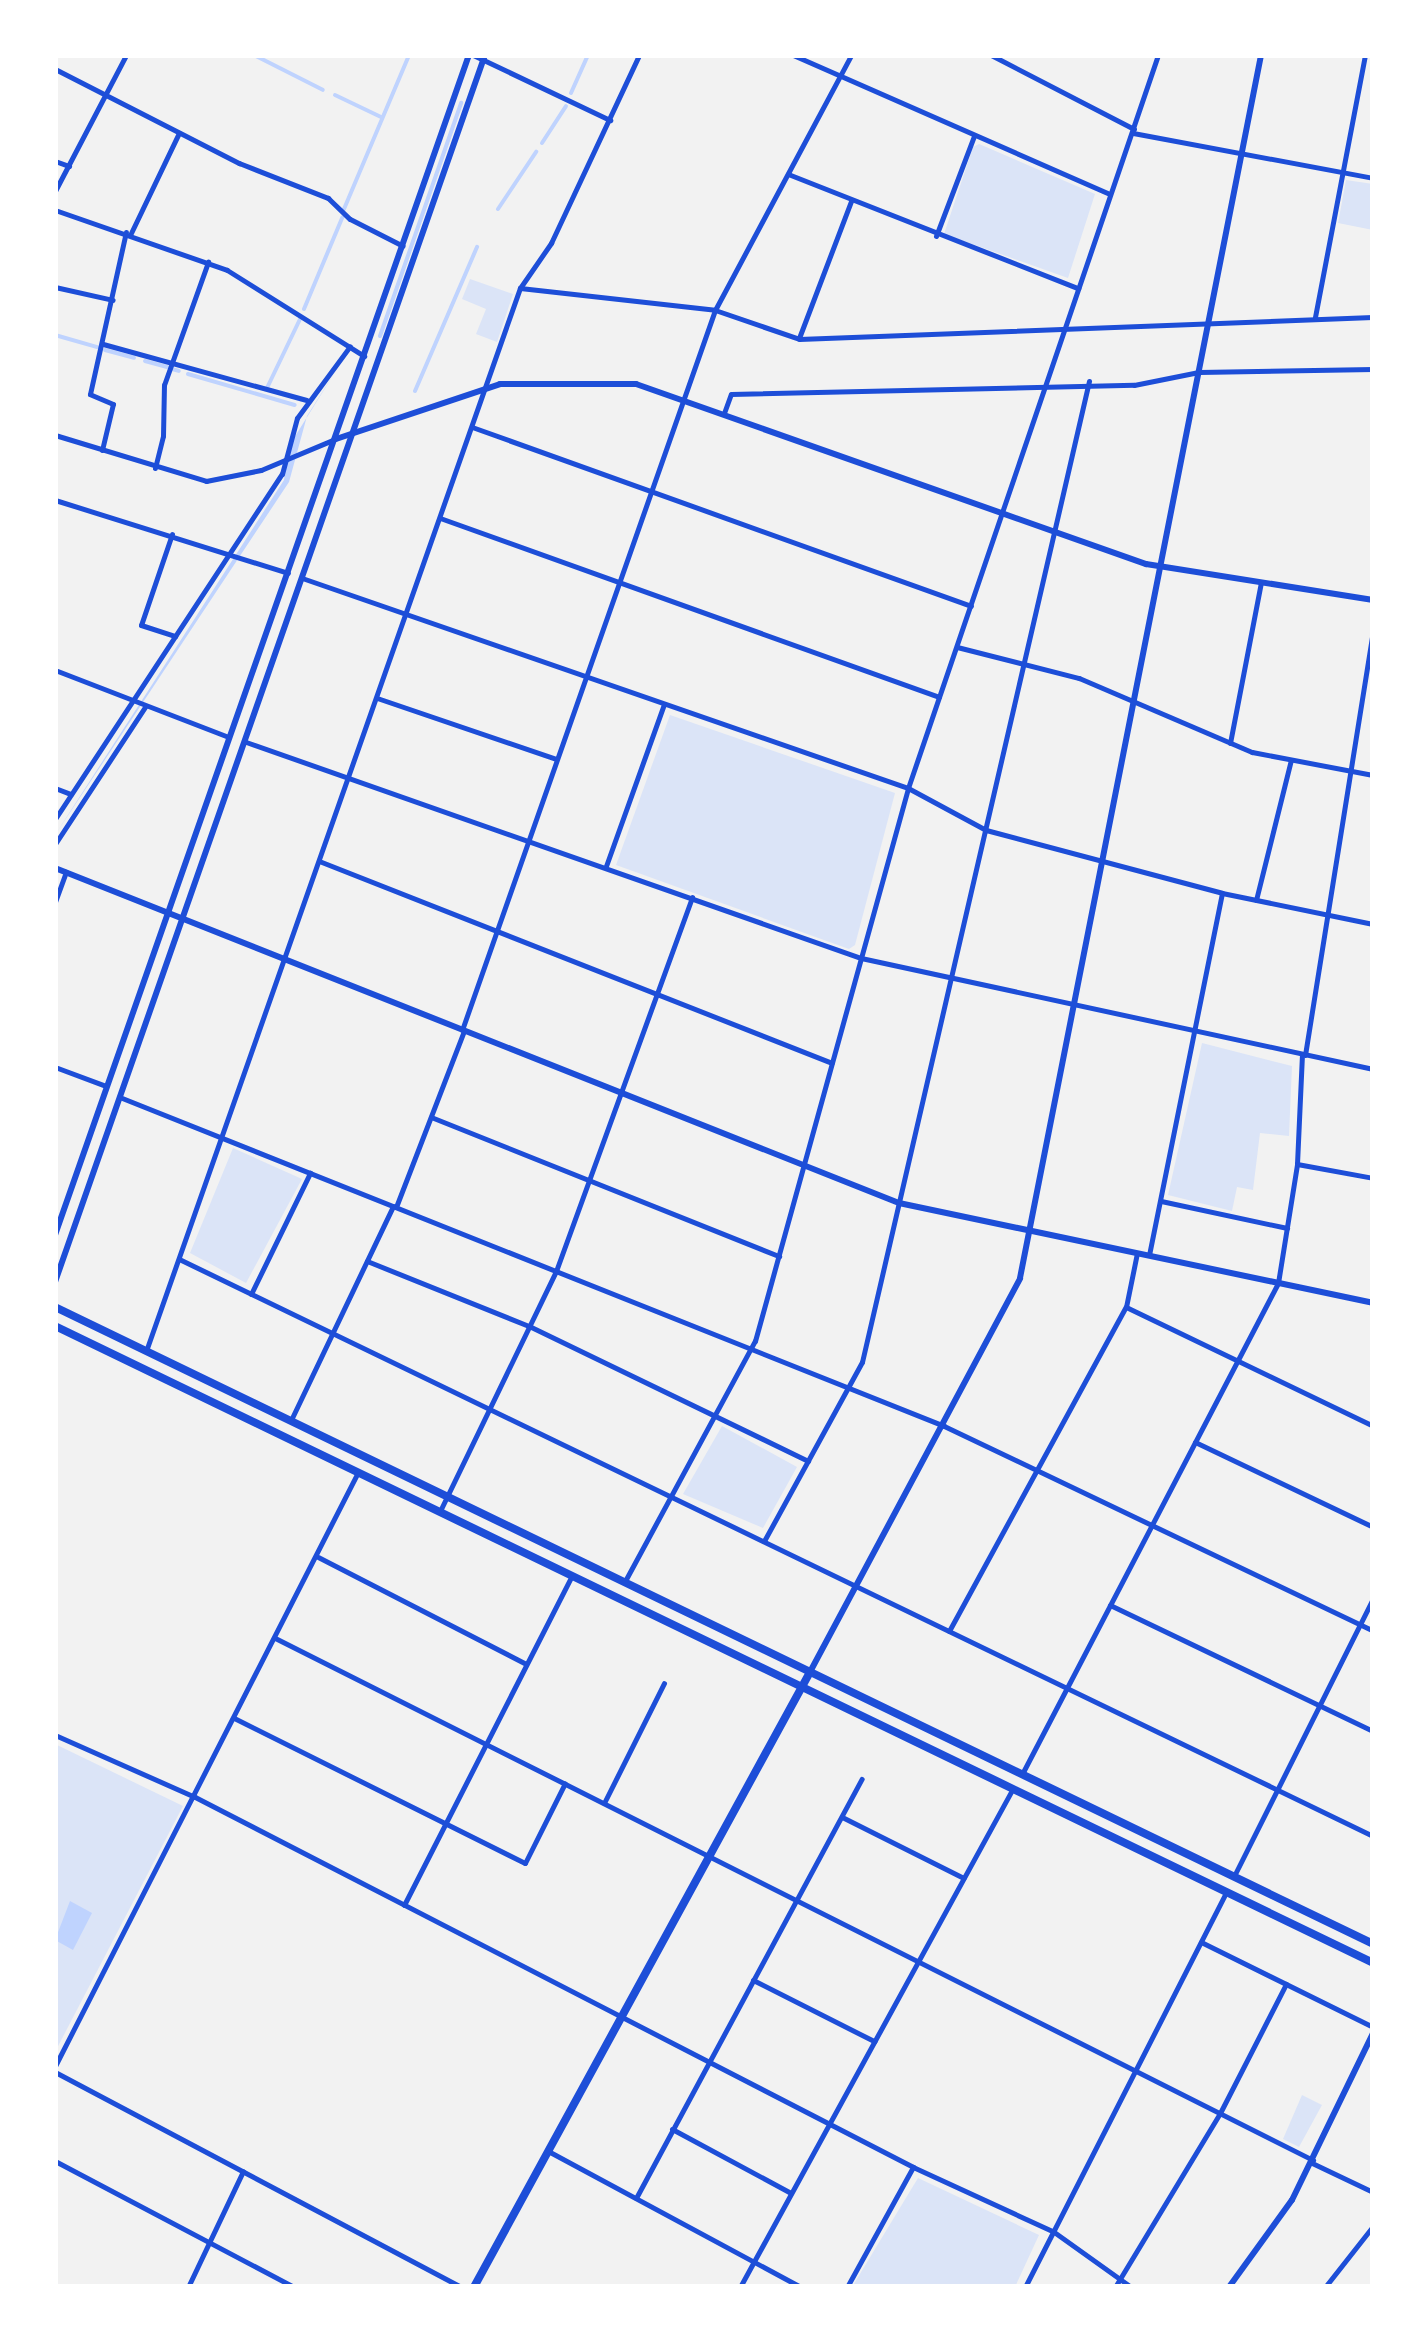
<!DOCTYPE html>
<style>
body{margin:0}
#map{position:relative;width:1428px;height:2342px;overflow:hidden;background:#f2f2f2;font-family:"Fira Sans",sans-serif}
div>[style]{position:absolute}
.green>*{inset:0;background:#dbe4f7}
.water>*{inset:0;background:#bfd3fe}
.stream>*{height:4px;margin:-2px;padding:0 2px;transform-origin:2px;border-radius:2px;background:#bfd3fe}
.minor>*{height:5px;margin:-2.5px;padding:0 2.5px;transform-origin:2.5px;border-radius:2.5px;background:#1d4ed8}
.tertiary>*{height:6px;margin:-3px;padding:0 3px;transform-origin:3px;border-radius:3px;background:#1d4ed8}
.primary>*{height:8px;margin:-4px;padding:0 4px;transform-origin:4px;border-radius:4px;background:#1d4ed8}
span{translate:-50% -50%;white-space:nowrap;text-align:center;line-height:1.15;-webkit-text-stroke:8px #fff;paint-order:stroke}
.frame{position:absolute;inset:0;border:58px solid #fff;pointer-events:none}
</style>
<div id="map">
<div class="green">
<div style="clip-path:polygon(979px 144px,1095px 194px,1068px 278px,944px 234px,973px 147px)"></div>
<div style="clip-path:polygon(1346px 180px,1373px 184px,1373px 230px,1338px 223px)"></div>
<div style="clip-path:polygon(470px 279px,513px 294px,497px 342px,476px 334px,486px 309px,462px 299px)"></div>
<div style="clip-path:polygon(670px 715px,895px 793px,855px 945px,849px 949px,616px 865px)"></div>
<div style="clip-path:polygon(1202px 1043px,1292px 1066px,1289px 1136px,1260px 1133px,1253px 1190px,1237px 1187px,1232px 1211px,1168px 1195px)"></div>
<div style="clip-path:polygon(233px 1148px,302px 1179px,246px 1283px,190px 1253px)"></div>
<div style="clip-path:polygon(722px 1426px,797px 1467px,763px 1528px,683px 1494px)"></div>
<div style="clip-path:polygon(55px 1744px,183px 1806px,55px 2052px)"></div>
<div style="clip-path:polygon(1302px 2095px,1322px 2105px,1299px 2147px,1283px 2139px)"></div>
<div style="clip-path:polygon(918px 2178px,1039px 2235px,1015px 2287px,852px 2287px)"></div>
</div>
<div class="water">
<div style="clip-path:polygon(337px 369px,307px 416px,289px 482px,55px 835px,284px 480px,289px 446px)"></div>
<div style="clip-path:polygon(70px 1901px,92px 1913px,73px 1950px,55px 1940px)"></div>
</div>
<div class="stream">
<div style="left:254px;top:55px;width:77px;rotate:26.9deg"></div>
<div style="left:571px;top:93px;width:42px;rotate:-65.9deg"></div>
<div style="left:335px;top:95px;width:51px;rotate:25.6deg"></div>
<div style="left:542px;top:143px;width:44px;rotate:-57deg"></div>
<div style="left:344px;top:209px;width:167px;rotate:-67.1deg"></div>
<div style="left:498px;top:209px;width:69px;rotate:-56.3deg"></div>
<div style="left:304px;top:309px;width:99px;rotate:-67.3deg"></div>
<div style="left:55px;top:335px;width:44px;rotate:15.9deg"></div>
<div style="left:380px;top:336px;width:247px;rotate:-70.8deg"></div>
<div style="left:105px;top:350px;width:30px;rotate:15deg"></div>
<div style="left:145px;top:361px;width:23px;rotate:15deg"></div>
<div style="left:172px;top:369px;width:7px;rotate:16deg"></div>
<div style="left:188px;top:374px;width:111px;rotate:16.2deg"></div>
<div style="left:267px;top:388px;width:79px;rotate:-64.4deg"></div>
<div style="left:415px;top:391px;width:157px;rotate:-66.7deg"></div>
</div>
<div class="minor">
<div style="left:473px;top:55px;width:152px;rotate:25.4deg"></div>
<div style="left:793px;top:55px;width:344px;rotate:23.7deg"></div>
<div style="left:991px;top:55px;width:161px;rotate:27.4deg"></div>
<div style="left:55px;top:69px;width:207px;rotate:27.1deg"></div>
<div style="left:239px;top:163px;width:96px;rotate:21.5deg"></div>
<div style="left:328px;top:198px;width:30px;rotate:44deg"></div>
<div style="left:350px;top:219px;width:59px;rotate:27deg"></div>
<div style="left:1133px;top:133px;width:244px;rotate:10.6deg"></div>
<div style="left:55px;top:161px;width:15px;rotate:20deg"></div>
<div style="left:788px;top:174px;width:312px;rotate:21.5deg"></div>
<div style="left:55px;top:191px;width:153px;rotate:-62.4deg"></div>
<div style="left:55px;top:210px;width:182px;rotate:19.2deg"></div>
<div style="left:227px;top:270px;width:162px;rotate:32.1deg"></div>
<div style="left:131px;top:233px;width:111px;rotate:-64.4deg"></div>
<div style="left:936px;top:236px;width:107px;rotate:-69.2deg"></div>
<div style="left:55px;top:287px;width:59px;rotate:12.6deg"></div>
<div style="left:520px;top:288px;width:196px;rotate:6.4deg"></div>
<div style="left:715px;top:310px;width:89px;rotate:19deg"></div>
<div style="left:799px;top:339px;width:574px;rotate:-2.19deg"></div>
<div style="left:1315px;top:317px;width:267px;rotate:-79.2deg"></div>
<div style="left:799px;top:338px;width:147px;rotate:-69.2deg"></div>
<div style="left:103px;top:344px;width:211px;rotate:15.4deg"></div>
<div style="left:724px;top:413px;width:20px;rotate:-70deg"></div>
<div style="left:731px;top:394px;width:403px;rotate:-1.3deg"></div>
<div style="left:1134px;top:385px;width:66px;rotate:-11.3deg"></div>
<div style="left:1199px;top:372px;width:174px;rotate:-1deg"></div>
<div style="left:472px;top:427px;width:530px;rotate:19.73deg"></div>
<div style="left:55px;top:435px;width:158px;rotate:16.9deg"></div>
<div style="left:206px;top:481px;width:56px;rotate:-11.3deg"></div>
<div style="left:261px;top:470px;width:80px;rotate:-22.7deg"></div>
<div style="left:102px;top:450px;width:47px;rotate:-76.6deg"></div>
<div style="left:113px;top:404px;width:25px;rotate:-157deg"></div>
<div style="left:90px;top:394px;width:166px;rotate:-77.5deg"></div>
<div style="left:155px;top:468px;width:33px;rotate:-76deg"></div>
<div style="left:163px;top:436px;width:51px;rotate:-88.9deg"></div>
<div style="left:164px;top:385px;width:131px;rotate:-70.3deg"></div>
<div style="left:55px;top:500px;width:244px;rotate:17.4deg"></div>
<div style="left:440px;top:518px;width:530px;rotate:19.73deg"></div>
<div style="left:172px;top:534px;width:96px;rotate:108.8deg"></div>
<div style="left:141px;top:625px;width:36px;rotate:18deg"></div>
<div style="left:302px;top:578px;width:641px;rotate:19.11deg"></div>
<div style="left:908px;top:788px;width:89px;rotate:28.3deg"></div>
<div style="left:986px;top:830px;width:244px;rotate:14.9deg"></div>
<div style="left:1222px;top:893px;width:154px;rotate:11.6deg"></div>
<div style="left:957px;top:647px;width:126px;rotate:14.3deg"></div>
<div style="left:1079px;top:678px;width:188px;rotate:23.2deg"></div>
<div style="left:1252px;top:752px;width:123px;rotate:10.8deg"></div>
<div style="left:55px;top:670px;width:186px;rotate:21.1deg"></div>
<div style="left:377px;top:698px;width:189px;rotate:18.8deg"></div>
<div style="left:246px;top:742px;width:652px;rotate:19.35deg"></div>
<div style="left:861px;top:958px;width:524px;rotate:12.23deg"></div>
<div style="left:1230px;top:743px;width:164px;rotate:-79.1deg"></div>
<div style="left:55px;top:788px;width:17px;rotate:21deg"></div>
<div style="left:55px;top:819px;width:413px;rotate:-56.7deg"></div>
<div style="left:282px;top:474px;width:58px;rotate:-75deg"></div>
<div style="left:297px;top:418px;width:89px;rotate:-53.6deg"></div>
<div style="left:55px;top:844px;width:164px;rotate:-56.7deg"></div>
<div style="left:319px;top:861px;width:551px;rotate:21.49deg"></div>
<div style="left:606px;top:866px;width:172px;rotate:-70.3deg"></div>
<div style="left:1256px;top:900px;width:144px;rotate:-76deg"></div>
<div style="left:55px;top:902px;width:32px;rotate:-70deg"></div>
<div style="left:462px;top:1030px;width:763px;rotate:-70.64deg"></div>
<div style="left:715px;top:310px;width:289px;rotate:-61.9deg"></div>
<div style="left:1305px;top:1055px;width:428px;rotate:-80.9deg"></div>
<div style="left:55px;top:1067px;width:54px;rotate:20.4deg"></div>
<div style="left:122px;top:1098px;width:885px;rotate:21.75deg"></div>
<div style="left:944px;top:1426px;width:475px;rotate:25.5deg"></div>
<div style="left:431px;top:1117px;width:375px;rotate:21.8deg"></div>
<div style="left:1297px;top:1164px;width:77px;rotate:10.4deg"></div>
<div style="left:1161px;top:1201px;width:129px;rotate:12.1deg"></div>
<div style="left:396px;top:1207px;width:189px;rotate:-68.9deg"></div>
<div style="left:1149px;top:1255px;width:369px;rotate:-78.6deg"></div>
<div style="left:179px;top:1259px;width:1326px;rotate:25.79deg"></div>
<div style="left:367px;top:1261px;width:175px;rotate:21.9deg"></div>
<div style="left:529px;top:1326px;width:310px;rotate:25.8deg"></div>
<div style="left:251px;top:1294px;width:135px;rotate:-64deg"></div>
<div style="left:1126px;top:1307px;width:274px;rotate:25.7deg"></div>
<div style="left:146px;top:1351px;width:1127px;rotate:-70.62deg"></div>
<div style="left:520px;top:288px;width:55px;rotate:-55.4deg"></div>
<div style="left:551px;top:243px;width:208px;rotate:-64.9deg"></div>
<div style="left:291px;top:1420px;width:237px;rotate:-64.5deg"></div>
<div style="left:1195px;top:1442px;width:197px;rotate:25.5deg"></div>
<div style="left:440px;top:1511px;width:267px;rotate:-64.2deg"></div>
<div style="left:556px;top:1271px;width:398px;rotate:-70deg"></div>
<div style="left:764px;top:1541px;width:204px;rotate:-61.3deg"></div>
<div style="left:862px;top:1362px;width:1007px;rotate:-76.97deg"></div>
<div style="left:318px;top:1557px;width:234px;rotate:27.2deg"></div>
<div style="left:625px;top:1581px;width:273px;rotate:-61.6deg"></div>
<div style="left:755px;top:1341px;width:574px;rotate:-74.53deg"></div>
<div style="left:908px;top:788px;width:774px;rotate:-71.17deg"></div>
<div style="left:1110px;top:1605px;width:292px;rotate:25.6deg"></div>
<div style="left:949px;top:1631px;width:369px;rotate:-61.4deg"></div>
<div style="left:1126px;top:1307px;width:55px;rotate:-78.5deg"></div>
<div style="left:275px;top:1638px;width:1162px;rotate:26.7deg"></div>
<div style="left:234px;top:1718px;width:325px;rotate:26.5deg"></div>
<div style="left:525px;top:1863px;width:89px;rotate:-63.4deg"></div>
<div style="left:55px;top:1735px;width:153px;rotate:23.9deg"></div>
<div style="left:195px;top:1797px;width:808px;rotate:27.26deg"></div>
<div style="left:913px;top:2167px;width:155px;rotate:24.7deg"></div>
<div style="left:1054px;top:2232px;width:95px;rotate:35.5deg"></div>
<div style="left:1022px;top:1774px;width:554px;rotate:-62.46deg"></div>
<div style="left:1278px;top:1283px;width:121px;rotate:-80.9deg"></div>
<div style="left:1297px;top:1164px;width:109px;rotate:-87.4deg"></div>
<div style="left:604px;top:1803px;width:134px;rotate:-63.4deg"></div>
<div style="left:842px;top:1817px;width:136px;rotate:26.6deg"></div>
<div style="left:1234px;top:1876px;width:311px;rotate:-63.4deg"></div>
<div style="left:404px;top:1905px;width:370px;rotate:-63deg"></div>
<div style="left:1201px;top:1942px;width:192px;rotate:26.3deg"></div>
<div style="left:753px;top:1980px;width:136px;rotate:26.8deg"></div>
<div style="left:55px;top:2066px;width:667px;rotate:-62.97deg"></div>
<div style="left:55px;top:2072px;width:459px;rotate:27.9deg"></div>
<div style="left:672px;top:2129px;width:135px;rotate:28.3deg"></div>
<div style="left:548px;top:2151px;width:287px;rotate:28.3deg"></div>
<div style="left:55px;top:2161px;width:270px;rotate:27.8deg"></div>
<div style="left:1312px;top:2163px;width:68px;rotate:25.4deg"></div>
<div style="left:636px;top:2198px;width:476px;rotate:-61.7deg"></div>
<div style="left:188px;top:2287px;width:128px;rotate:-64.6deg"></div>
<div style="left:740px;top:2287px;width:567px;rotate:-61.31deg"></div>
<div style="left:847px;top:2287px;width:137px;rotate:-61.2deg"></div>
<div style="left:1025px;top:2287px;width:442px;rotate:-63deg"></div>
<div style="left:1115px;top:2287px;width:203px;rotate:-58.9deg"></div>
<div style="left:1220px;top:2113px;width:145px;rotate:-62.9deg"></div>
<div style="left:1325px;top:2287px;width:78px;rotate:-51.8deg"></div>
</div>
<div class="tertiary">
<div style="left:336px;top:439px;width:173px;rotate:-18.5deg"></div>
<div style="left:500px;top:384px;width:136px"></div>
<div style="left:636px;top:384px;width:541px;rotate:19.44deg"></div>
<div style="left:1146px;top:564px;width:230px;rotate:9deg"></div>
<div style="left:55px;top:868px;width:908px;rotate:21.65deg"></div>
<div style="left:899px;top:1203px;width:484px;rotate:11.9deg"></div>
<div style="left:55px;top:1235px;width:1251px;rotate:-70.67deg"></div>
<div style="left:55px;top:1282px;width:1300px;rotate:-70.69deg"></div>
<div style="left:810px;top:1672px;width:446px;rotate:-61.9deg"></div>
<div style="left:1020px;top:1278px;width:1247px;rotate:-78.85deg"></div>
<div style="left:1229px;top:2287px;width:107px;rotate:-54.1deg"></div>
<div style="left:1292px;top:2200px;width:186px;rotate:-64.1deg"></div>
</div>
<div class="primary">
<div style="left:55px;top:1307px;width:1464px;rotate:25.79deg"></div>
<div style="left:55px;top:1326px;width:1464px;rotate:25.79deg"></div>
<div style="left:474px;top:2287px;width:701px;rotate:-61.35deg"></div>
</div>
<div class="frame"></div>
</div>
